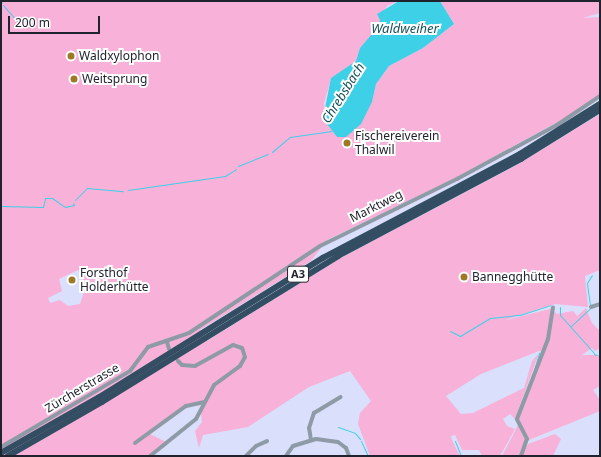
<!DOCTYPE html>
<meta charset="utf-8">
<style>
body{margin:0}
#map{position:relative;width:601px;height:457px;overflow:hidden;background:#dadffb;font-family:"Noto Sans",sans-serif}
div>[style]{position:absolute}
.green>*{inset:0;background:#f8b1d8}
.water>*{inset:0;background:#3dd0e7}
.stream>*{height:1px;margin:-0.5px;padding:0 0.5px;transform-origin:0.5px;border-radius:0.5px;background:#3dd0e7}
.minor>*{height:4px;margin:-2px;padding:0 2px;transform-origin:2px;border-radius:2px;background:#8e9ba6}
.highway>*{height:5.5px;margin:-2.75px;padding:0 2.75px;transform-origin:2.75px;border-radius:2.75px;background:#334d62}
.dots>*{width:11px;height:11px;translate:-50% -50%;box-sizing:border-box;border:2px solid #fff;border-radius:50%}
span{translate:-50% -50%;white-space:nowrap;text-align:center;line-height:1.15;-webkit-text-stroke:4px #fff;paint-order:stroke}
.shield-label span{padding:1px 3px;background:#fff;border:1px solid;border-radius:3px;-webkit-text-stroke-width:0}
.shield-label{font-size:11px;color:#20222e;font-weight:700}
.poi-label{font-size:12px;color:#20222e}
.left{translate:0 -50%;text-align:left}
.street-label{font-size:12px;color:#20222e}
.water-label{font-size:13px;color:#16525c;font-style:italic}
.frame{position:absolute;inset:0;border:2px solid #20222e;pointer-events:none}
.scale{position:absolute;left:8px;top:16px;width:92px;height:18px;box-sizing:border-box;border:2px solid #20222e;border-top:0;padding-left:5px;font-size:12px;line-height:14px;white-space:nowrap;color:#20222e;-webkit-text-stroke:3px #fff;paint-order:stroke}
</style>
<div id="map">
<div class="green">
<div style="clip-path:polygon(evenodd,1px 1px,398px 1px,387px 6px,377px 28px,360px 48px,356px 61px,331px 79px,324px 103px,327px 124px,337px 137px,372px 102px,376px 84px,389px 66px,423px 48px,454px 24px,440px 1px,600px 1px,600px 13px,583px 18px,600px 17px,600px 94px,565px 118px,453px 179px,327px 240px,311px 261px,200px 330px,207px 341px,339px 259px,517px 165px,600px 114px,600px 270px,585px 276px,588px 307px,555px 304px,502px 321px,550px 309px,557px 314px,573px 311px,577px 316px,586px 308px,592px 323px,600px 331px,600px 348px,595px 351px,592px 348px,582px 355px,600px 355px,600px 386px,593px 390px,600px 400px,600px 411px,529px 440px,518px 418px,542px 351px,539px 351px,481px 374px,446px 396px,461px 414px,473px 413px,524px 388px,532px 361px,539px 353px,515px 419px,510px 414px,503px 419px,507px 426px,515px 429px,500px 456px,482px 456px,479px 450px,462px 450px,455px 435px,451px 436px,452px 440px,460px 456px,370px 456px,358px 424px,360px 413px,371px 401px,350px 371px,309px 387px,248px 427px,203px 435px,199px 448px,195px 431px,202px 422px,201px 414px,205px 402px,192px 403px,150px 434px,166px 442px,147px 456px,1px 456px,1px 1px,78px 270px,86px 285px,80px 304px,68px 306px,60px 300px,50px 303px,48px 298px,62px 291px,59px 279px,78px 270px)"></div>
<div style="clip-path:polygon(518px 425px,526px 442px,520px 456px,502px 456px)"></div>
<div style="clip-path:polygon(555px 434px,561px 439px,553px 456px,521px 456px,528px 444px)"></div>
</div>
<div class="water">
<div style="clip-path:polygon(399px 1px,440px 1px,454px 24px,423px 48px,389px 66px,376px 84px,372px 102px,361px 124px,346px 137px,337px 137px,327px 124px,324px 113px,331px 78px,356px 61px,360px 48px,377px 28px,380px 20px,377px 14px)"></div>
</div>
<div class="stream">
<div style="left:1px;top:1px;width:2px;rotate:63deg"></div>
<div style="left:3px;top:5px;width:29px;rotate:49deg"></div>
<div style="left:272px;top:152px;width:23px;rotate:-40deg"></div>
<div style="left:290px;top:137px;width:42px;rotate:-8.1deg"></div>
<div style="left:238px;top:166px;width:32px;rotate:-22deg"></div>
<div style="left:128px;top:190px;width:98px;rotate:-8.2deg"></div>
<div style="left:225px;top:176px;width:13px;rotate:-32deg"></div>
<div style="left:75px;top:200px;width:17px;rotate:-45deg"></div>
<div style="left:87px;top:188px;width:36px;rotate:5deg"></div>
<div style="left:1px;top:206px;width:42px;rotate:1.4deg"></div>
<div style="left:43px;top:207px;width:9px;rotate:-77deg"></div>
<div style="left:45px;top:198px;width:7px"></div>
<div style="left:52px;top:198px;width:16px;rotate:35deg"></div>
<div style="left:65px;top:207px;width:9px;rotate:-13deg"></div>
<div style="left:74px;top:205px;width:2px;rotate:-117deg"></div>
<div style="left:590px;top:305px;width:22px;rotate:-98deg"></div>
<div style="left:587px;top:283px;width:9px;rotate:-58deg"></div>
<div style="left:560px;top:307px;width:8px;rotate:90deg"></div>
<div style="left:560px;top:315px;width:51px;rotate:48.2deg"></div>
<div style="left:571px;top:326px;width:26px;rotate:-43deg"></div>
<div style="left:450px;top:331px;width:11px;rotate:27deg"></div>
<div style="left:460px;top:336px;width:35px;rotate:-31deg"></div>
<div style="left:490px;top:318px;width:30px;rotate:-6deg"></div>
<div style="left:520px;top:315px;width:32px;rotate:-18deg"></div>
<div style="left:594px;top:354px;width:3px;rotate:18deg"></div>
<div style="left:533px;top:374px;width:22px;rotate:-74deg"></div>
<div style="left:516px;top:416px;width:18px;rotate:-68deg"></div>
<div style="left:338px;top:427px;width:18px;rotate:19deg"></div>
<div style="left:355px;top:433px;width:8px;rotate:50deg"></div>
<div style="left:361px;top:441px;width:17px;rotate:65deg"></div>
<div style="left:455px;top:441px;width:16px;rotate:68deg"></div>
</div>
<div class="minor">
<div style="left:591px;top:307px;width:9px;rotate:-18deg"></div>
<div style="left:167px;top:342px;width:7px;rotate:74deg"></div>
<div style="left:311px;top:440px;width:12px;rotate:-99deg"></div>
<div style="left:309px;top:428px;width:16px;rotate:-72deg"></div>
<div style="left:314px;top:413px;width:31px;rotate:-31deg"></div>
<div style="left:135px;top:443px;width:63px;rotate:-36deg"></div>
<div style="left:186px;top:406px;width:19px;rotate:-12deg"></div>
<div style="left:1px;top:447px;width:150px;rotate:-30.5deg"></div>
<div style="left:130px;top:371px;width:30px;rotate:-53deg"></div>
<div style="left:148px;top:347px;width:43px;rotate:-18.9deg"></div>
<div style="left:189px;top:333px;width:157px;rotate:-33.6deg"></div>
<div style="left:320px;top:246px;width:153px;rotate:-26.1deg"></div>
<div style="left:457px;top:179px;width:114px;rotate:-28.4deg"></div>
<div style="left:557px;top:125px;width:52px;rotate:-34deg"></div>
<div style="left:150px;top:456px;width:59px;rotate:-38.8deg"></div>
<div style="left:196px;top:419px;width:38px;rotate:-62deg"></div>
<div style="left:214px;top:385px;width:32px;rotate:-36deg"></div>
<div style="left:240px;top:366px;width:10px;rotate:-61deg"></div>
<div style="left:245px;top:357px;width:9px;rotate:-108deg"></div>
<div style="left:242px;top:348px;width:9px;rotate:-162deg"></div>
<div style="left:233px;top:345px;width:43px;rotate:151.1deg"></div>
<div style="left:195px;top:366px;width:13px;rotate:-176deg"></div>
<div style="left:182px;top:365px;width:6px;rotate:-135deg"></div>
<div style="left:246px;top:456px;width:14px;rotate:-45deg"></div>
<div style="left:256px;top:446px;width:12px;rotate:-24deg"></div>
<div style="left:286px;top:456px;width:12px;rotate:-55deg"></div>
<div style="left:293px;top:446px;width:24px;rotate:-17deg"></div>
<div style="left:316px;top:439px;width:22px;rotate:8deg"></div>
<div style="left:338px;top:442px;width:10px;rotate:37deg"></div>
<div style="left:346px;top:448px;width:9px;rotate:69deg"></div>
<div style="left:521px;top:456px;width:18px;rotate:-71deg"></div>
<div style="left:527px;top:439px;width:22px;rotate:-117deg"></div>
<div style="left:517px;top:419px;width:86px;rotate:-68.8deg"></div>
<div style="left:548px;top:339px;width:32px;rotate:-81deg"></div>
</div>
<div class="highway">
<div style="left:1px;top:453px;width:112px;rotate:-29.6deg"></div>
<div style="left:98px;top:398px;width:265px;rotate:-31.9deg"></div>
<div style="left:323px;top:258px;width:223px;rotate:-27.8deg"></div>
<div style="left:520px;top:154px;width:94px;rotate:-32deg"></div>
<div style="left:8px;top:456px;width:108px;rotate:-29.9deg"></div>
<div style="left:102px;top:402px;width:278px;rotate:-31.7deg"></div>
<div style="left:338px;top:256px;width:207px;rotate:-27.9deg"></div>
<div style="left:521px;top:159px;width:93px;rotate:-31.8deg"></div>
</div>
<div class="dots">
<div style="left:71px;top:56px;background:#9c7a25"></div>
<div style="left:74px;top:79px;background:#9c7a25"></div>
<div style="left:347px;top:143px;background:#9c7a25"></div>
<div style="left:464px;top:277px;background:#9c7a25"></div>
<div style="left:72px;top:280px;background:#9c7a25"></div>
</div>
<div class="shield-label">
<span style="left:298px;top:274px">A3</span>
</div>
<div class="poi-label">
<span class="left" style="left:79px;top:56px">Waldxylophon</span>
<span class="left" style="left:82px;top:79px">Weitsprung</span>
<span class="left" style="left:355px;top:143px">Fischereiverein<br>Thalwil</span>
<span class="left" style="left:80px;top:280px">Forsthof<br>Holderhütte</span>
<span class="left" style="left:472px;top:277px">Bannegghütte</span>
</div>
<div class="street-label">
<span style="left:376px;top:206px;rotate:-27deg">Marktweg</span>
<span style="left:82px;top:388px;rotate:-31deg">Zürcherstrasse</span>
</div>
<div class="water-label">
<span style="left:405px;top:28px">Waldweiher</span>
<span style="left:343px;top:93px;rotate:-58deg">Chrebsbach</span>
</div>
<div class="frame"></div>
<div class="scale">200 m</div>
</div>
